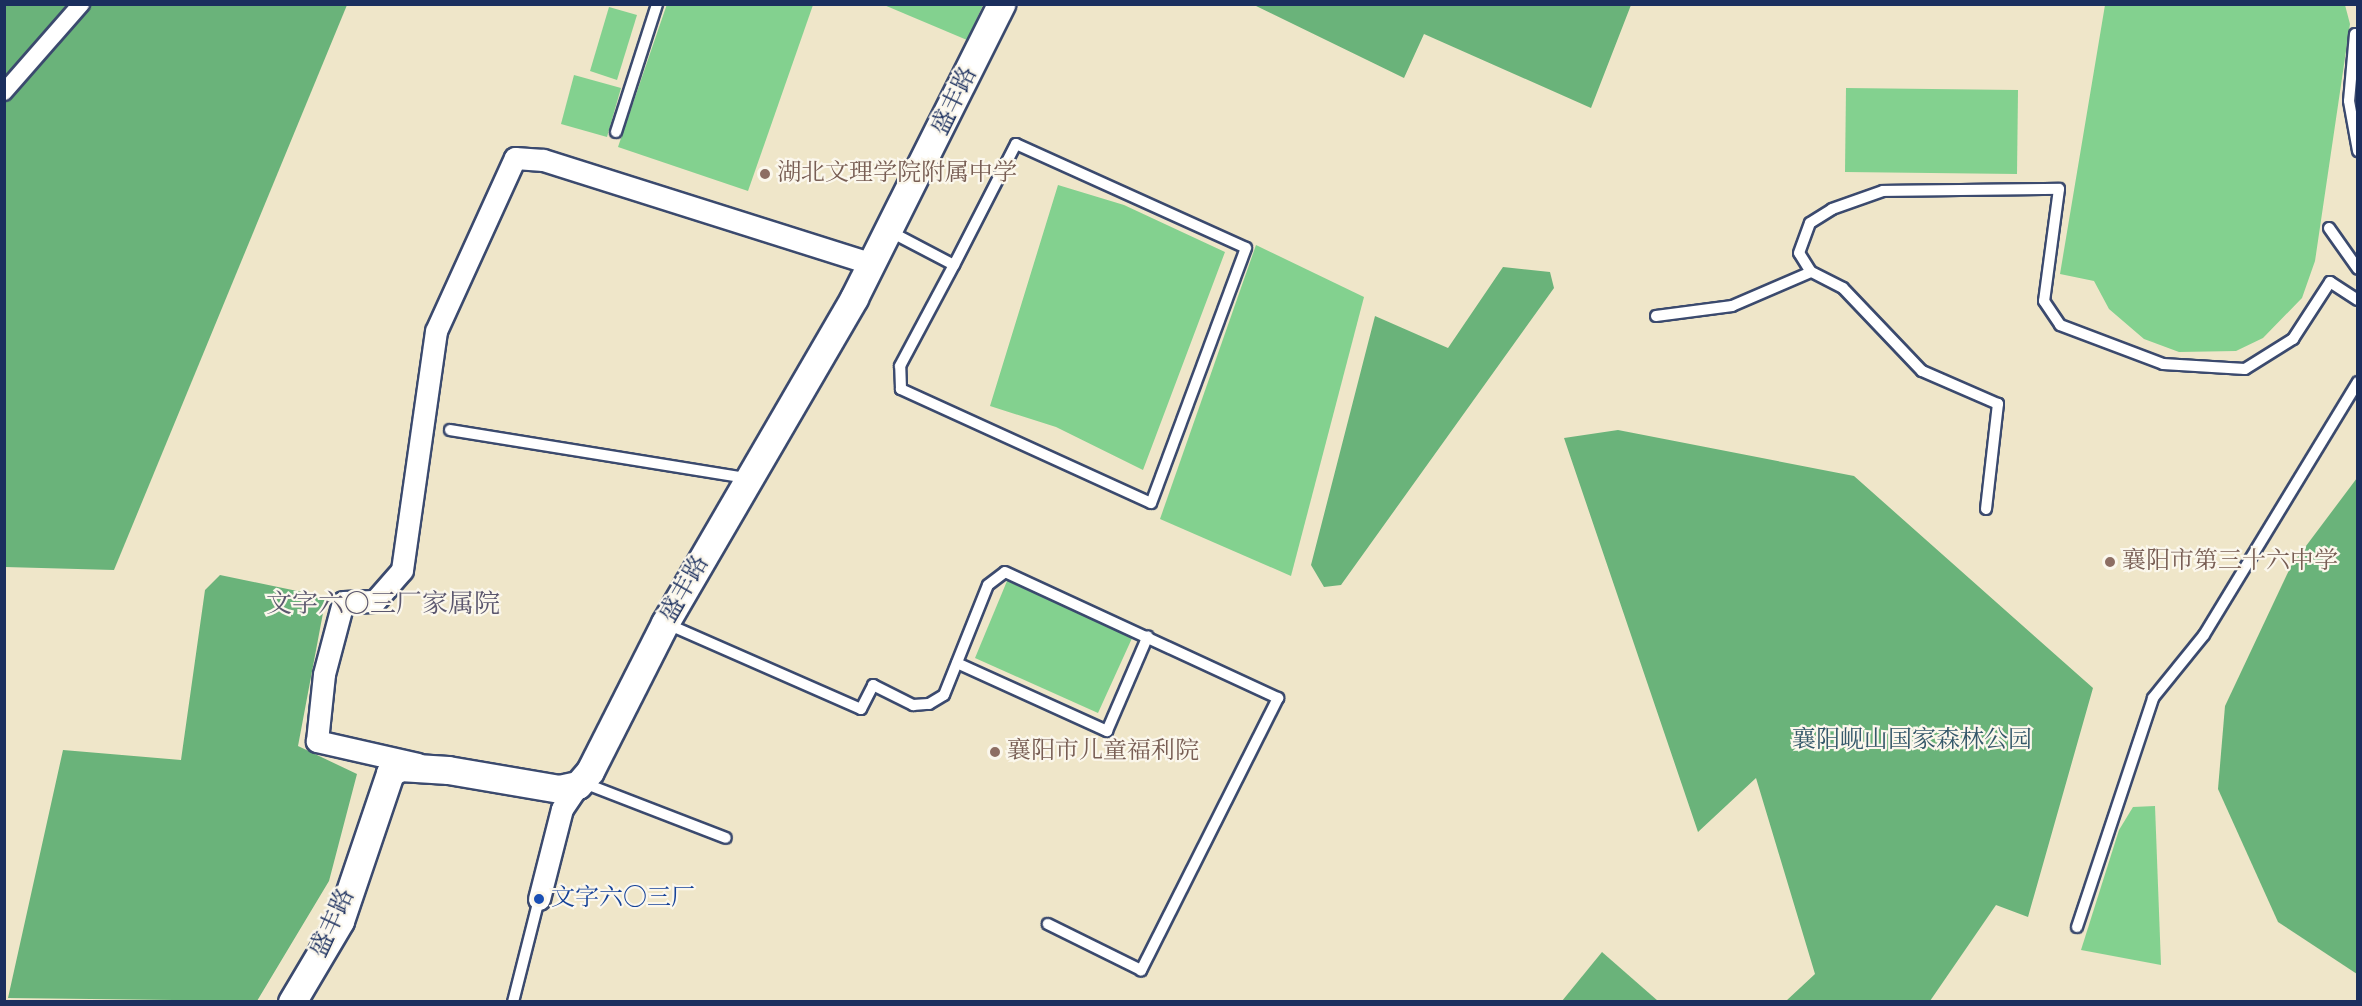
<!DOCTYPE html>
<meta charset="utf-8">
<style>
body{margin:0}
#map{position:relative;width:2362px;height:1006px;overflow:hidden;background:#efe6c9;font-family:"IM FELL English","Noto Serif SC",serif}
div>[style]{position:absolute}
.green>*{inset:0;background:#83d18f}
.forest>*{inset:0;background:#6ab37a}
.roads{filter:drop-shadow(2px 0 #3b4a6e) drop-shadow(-2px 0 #3b4a6e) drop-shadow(0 2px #3b4a6e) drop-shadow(0 -2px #3b4a6e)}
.service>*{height:10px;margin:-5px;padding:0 5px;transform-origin:5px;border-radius:5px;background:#fff}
.pedestrian>*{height:16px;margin:-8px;padding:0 8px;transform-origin:8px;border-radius:8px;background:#fff}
.minor>*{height:21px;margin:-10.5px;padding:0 10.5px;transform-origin:10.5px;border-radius:10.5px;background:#fff}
.tertiary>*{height:27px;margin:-13.5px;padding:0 13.5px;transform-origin:13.5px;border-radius:13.5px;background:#fff}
.dots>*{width:16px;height:16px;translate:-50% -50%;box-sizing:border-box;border:3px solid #fbf7ec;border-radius:50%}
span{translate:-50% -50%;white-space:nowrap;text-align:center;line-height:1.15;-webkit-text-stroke:4.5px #fbf7ec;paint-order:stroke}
.street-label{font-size:24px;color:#1b2f5e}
.education-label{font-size:24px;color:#785e54}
.left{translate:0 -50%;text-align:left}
.park-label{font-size:24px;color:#35586a}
.transit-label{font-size:24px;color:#164399}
.neighbourhood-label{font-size:26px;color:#5b576e}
.frame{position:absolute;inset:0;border:6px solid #1b2f5e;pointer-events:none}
</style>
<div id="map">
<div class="green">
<div style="clip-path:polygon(667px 4px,813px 5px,748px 191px,618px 147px)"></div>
<div style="clip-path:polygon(884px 5px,983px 4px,983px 5px,967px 40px)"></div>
<div style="clip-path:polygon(2105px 5px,2345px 5px,2350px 24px,2315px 261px,2302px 298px,2263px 338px,2236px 351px,2179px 352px,2144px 339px,2109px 309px,2094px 281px,2060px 274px)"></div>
<div style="clip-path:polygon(609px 7px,637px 15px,617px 80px,590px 71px)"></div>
<div style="clip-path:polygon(574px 75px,621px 88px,607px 137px,561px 124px)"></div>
<div style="clip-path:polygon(1846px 88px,2018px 90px,2017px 174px,1845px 172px)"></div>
<div style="clip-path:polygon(1058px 185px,1124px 205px,1225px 252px,1143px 470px,1056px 427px,990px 406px)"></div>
<div style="clip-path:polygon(1256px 245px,1364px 297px,1291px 576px,1160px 519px)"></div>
<div style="clip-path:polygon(1007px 581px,1133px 636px,1098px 713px,975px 658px)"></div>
<div style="clip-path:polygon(2155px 806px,2161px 965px,2081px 950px,2119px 830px,2133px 807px)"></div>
</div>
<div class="forest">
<div style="clip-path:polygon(5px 5px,347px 5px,114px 570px,5px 567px)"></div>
<div style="clip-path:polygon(1254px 5px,1631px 5px,1591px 108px,1424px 34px,1404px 78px)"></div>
<div style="clip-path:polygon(1503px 267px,1550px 272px,1554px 288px,1341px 585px,1324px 587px,1311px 565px,1375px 316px,1448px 348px)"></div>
<div style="clip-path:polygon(1618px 430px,1854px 476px,2093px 688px,2028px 917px,1996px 905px,1930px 1001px,1786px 1001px,1815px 974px,1756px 778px,1698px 832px,1564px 438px)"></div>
<div style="clip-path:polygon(2357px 478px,2357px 974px,2278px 922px,2218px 789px,2225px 706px,2291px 566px)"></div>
<div style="clip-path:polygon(220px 575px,326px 597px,298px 746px,357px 774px,329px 881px,257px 1001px,8px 998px,63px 750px,181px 760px,205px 590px)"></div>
<div style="clip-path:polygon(1602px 952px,1658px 1001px,1562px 1001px)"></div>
</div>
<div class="roads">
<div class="service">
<div style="left:2355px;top:34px;width:67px;rotate:95.1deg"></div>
<div style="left:2349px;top:101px;width:51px;rotate:79.8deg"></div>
<div style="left:616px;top:132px;width:134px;rotate:-72.2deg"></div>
<div style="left:2329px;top:228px;width:50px;rotate:54.7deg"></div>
<div style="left:889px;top:231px;width:73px;rotate:27.6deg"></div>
<div style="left:954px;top:265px;width:136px;rotate:-62.9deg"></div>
<div style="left:1016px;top:144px;width:252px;rotate:24.3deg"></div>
<div style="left:1246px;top:248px;width:272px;rotate:110.4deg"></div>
<div style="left:1151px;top:503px;width:275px;rotate:-155.5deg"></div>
<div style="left:901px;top:389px;width:23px;rotate:-92deg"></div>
<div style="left:900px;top:366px;width:115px;rotate:-61.9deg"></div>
<div style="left:1656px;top:316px;width:77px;rotate:-7.5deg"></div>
<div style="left:1732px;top:306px;width:86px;rotate:-23.3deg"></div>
<div style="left:450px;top:430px;width:302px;rotate:9.2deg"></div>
<div style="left:1986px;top:509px;width:106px;rotate:-83.5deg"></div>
<div style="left:1998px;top:404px;width:83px;rotate:-156.5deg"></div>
<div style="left:1922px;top:371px;width:115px;rotate:-133.6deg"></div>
<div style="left:1843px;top:288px;width:36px;rotate:-153deg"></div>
<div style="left:1811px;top:272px;width:22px;rotate:-122deg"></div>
<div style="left:1799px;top:253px;width:32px;rotate:-70deg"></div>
<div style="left:1810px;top:223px;width:26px;rotate:-32deg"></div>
<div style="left:1832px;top:209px;width:54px;rotate:-19.4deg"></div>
<div style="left:1883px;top:191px;width:176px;rotate:-0.7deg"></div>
<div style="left:2059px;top:189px;width:113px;rotate:97.6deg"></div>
<div style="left:2044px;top:301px;width:29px;rotate:56deg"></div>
<div style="left:2060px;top:325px;width:110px;rotate:20.7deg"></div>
<div style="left:2163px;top:364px;width:82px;rotate:3.5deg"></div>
<div style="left:2245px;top:369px;width:57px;rotate:-32deg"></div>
<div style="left:2293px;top:339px;width:68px;rotate:-57deg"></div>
<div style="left:2330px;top:282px;width:33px;rotate:33deg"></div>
<div style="left:665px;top:623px;width:214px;rotate:23.7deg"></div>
<div style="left:861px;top:709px;width:27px;rotate:-63deg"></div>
<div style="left:873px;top:685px;width:45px;rotate:26.6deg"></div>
<div style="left:913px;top:705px;width:16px;rotate:-4deg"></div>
<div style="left:929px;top:704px;width:17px;rotate:-31deg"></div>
<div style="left:944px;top:695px;width:118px;rotate:-68.2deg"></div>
<div style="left:988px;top:585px;width:21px;rotate:-37deg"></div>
<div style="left:1005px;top:572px;width:301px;rotate:24.8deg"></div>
<div style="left:1278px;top:698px;width:305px;rotate:116.7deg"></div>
<div style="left:1141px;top:970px;width:104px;rotate:-153.7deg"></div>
<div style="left:957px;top:663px;width:165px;rotate:24.4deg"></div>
<div style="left:1107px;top:731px;width:103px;rotate:-66.7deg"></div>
<div style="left:581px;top:782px;width:155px;rotate:21.1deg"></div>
<div style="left:2077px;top:927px;width:241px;rotate:-71.6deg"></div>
<div style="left:2153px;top:698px;width:81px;rotate:-51deg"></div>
<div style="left:2204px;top:635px;width:296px;rotate:-58.7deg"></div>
<div style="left:513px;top:1002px;width:106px;rotate:-75.8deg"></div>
</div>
<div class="pedestrian">
<div style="left:4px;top:92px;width:117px;rotate:-48.8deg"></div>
</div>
<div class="minor">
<div style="left:418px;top:764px;width:104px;rotate:-167.2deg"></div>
<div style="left:317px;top:741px;width:67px;rotate:-84deg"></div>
<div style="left:324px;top:674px;width:74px;rotate:-75.2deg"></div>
<div style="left:343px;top:602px;width:32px;rotate:-2deg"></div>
<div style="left:375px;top:601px;width:41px;rotate:-48.9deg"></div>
<div style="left:402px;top:570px;width:241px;rotate:-81.9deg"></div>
<div style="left:436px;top:331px;width:190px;rotate:-65.5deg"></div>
<div style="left:515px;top:158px;width:28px;rotate:4deg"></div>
<div style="left:543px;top:160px;width:345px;rotate:17.5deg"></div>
<div style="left:539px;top:899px;width:93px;rotate:-75.7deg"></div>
<div style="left:562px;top:809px;width:29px;rotate:-56deg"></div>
</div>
<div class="tertiary">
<div style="left:292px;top:1002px;width:94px;rotate:-59.3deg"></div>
<div style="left:340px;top:921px;width:156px;rotate:-71.3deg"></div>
<div style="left:390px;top:773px;width:12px;rotate:-31deg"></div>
<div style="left:400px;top:767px;width:48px;rotate:3.6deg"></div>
<div style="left:448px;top:770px;width:113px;rotate:9.7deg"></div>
<div style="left:559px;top:789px;width:19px;rotate:-12deg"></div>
<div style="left:578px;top:785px;width:18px;rotate:-49deg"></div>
<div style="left:590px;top:771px;width:166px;rotate:-63.1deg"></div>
<div style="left:665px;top:623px;width:376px;rotate:-59.8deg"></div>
<div style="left:854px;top:298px;width:329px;rotate:-63.4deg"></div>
</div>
</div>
<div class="dots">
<div style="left:765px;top:174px;background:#8d6e63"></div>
<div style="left:2110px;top:562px;background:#8d6e63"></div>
<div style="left:995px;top:752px;background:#8d6e63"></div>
<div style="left:539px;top:899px;background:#1a4fb4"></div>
</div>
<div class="street-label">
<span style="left:955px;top:101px;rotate:-64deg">盛丰路</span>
<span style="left:685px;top:589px;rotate:-60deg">盛丰路</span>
<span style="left:333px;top:923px;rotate:-65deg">盛丰路</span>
</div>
<div class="education-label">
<span class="left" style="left:777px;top:174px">湖北文理学院附属中学</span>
<span class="left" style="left:2122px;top:562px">襄阳市第三十六中学</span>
<span class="left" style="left:1007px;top:752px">襄阳市儿童福利院</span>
</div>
<div class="park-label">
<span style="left:1912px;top:741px">襄阳岘山国家森林公园</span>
</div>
<div class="transit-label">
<span class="left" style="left:551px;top:899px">文字六〇三厂</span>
</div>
<div class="neighbourhood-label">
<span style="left:383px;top:605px">文字六〇三厂家属院</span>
</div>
<div class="frame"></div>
</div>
